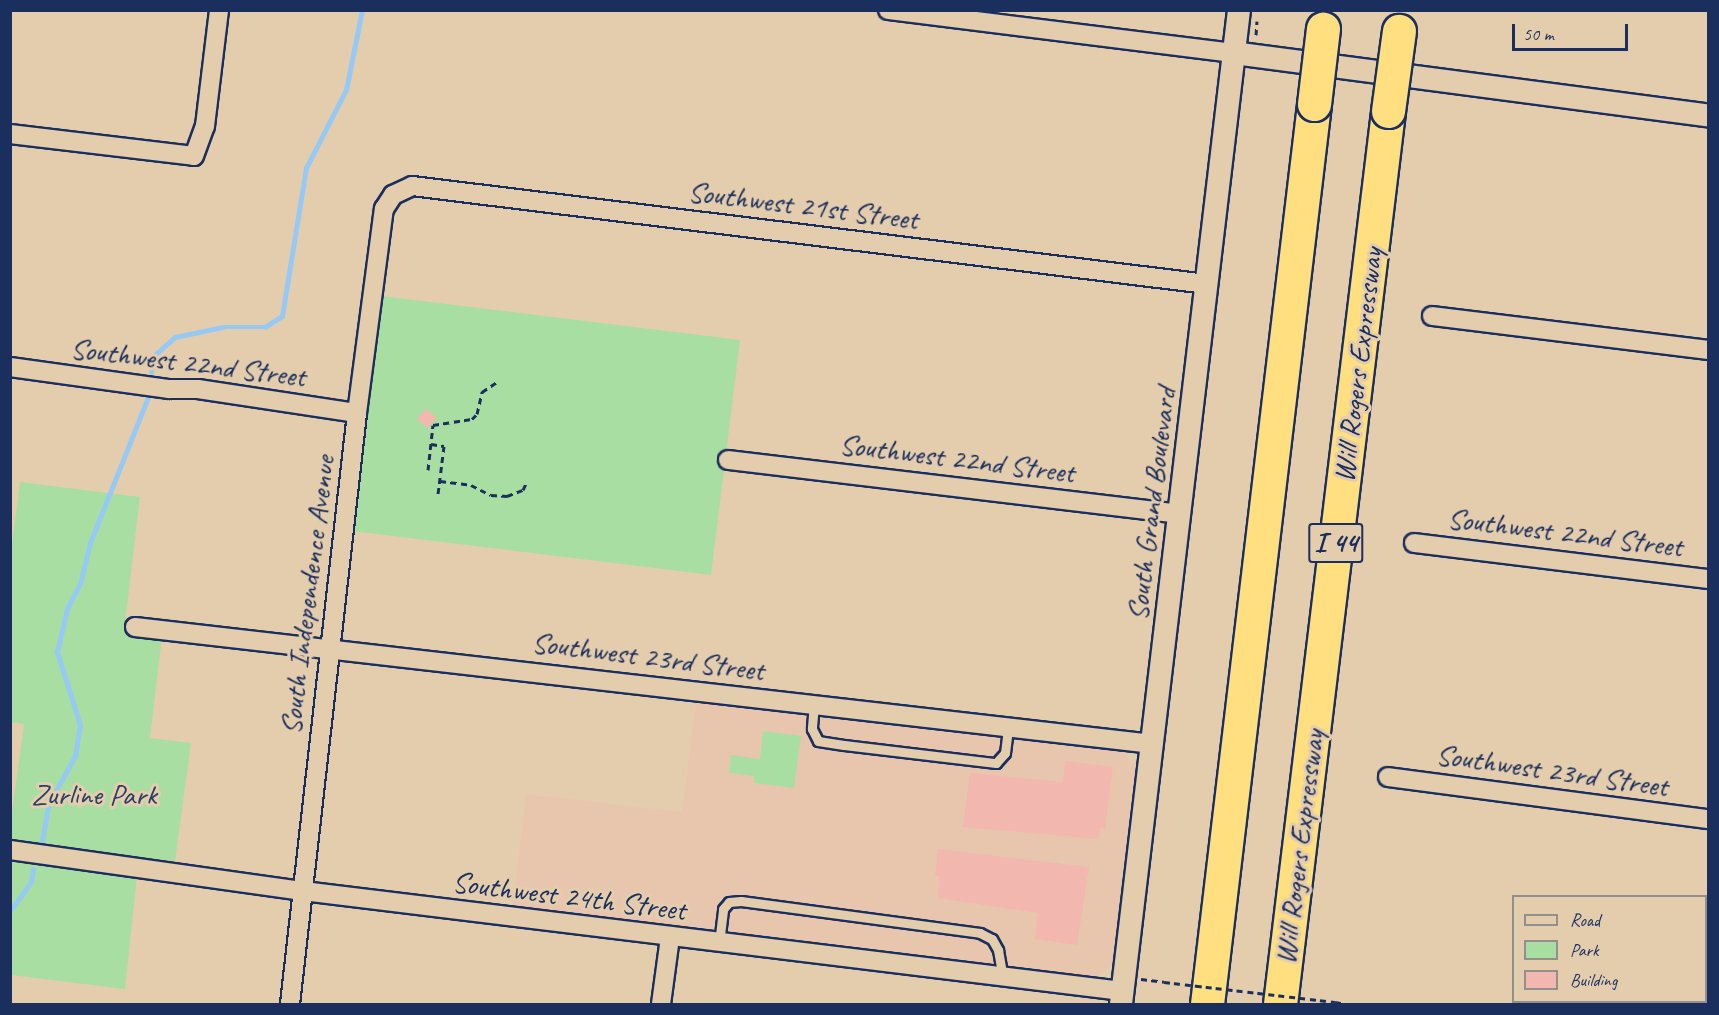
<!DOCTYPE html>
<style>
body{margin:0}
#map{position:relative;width:1719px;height:1015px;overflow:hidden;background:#e4cdad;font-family:Caveat,sans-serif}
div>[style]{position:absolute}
.built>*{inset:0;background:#e8c6ad}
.green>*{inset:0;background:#a8dea1}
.stream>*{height:4.5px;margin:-2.25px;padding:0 2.25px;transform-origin:2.25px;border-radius:2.25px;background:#96caf4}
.building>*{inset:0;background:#f2b7ae}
.path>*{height:3px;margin-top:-1.5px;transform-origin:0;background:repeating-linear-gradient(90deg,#1b2f5e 0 6px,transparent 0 10.5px)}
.roads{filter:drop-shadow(2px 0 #1b2f5e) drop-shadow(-2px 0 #1b2f5e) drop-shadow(0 2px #1b2f5e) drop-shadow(0 -2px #1b2f5e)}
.service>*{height:9px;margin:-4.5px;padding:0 4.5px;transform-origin:4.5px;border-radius:4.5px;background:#e4cdad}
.minor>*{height:18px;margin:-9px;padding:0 9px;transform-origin:9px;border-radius:9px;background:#e4cdad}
.tertiary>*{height:22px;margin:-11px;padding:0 11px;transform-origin:11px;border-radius:11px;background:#e4cdad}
.motorway>*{height:33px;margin:-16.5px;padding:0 16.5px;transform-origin:16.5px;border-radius:16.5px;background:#ffdf80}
.path-bridge>*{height:3px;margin-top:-1.5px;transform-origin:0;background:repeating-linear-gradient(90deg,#1b2f5e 0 6px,transparent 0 10.5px)}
.bridges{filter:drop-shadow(2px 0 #1b2f5e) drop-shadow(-2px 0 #1b2f5e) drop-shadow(0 2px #1b2f5e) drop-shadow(0 -2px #1b2f5e)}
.motorway-bridge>*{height:33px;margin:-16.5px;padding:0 16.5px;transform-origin:16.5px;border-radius:16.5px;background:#ffdf80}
span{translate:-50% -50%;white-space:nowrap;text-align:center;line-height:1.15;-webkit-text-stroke:6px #e4cdad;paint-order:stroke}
.shield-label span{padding:2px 4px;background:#e4cdad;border:2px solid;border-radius:4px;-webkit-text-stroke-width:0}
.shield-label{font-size:28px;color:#1b2f5e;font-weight:700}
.street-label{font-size:30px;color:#1b2f5e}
.park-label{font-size:30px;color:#294065}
.frame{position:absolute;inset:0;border:12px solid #1b2f5e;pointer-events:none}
.legend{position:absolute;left:1512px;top:895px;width:195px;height:108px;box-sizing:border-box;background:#e4cdad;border:2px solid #948e8d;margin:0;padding:8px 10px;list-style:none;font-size:18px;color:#1b2f5e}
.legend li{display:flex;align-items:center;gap:12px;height:30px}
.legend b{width:30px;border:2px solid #948e8d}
.scale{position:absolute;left:1512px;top:24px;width:116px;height:27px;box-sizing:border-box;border:3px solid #1b2f5e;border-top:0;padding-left:8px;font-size:18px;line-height:21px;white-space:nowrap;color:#1b2f5e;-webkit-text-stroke:4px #e4cdad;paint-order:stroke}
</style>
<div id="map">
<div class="built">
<div style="clip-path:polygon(696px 700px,1121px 749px,1138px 772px,1113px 965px,1094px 980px,513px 906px,526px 794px,682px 812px)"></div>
</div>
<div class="green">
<div style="clip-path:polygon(381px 296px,740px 340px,711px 575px,352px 531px)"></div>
<div style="clip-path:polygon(20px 482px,140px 497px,124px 631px,162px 636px,150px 738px,191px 743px,175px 861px,139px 857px,125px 989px,11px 975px,10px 827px,24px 724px,10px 722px,10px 560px)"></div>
<div style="clip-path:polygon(763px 731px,801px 736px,794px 788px,754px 783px,754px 776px,729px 773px,731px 755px,760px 759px)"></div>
</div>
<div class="stream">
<div style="left:151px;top:372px;width:19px;rotate:-74deg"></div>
<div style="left:156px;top:354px;width:25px;rotate:-42deg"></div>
<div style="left:175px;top:337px;width:49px;rotate:-11.8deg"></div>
<div style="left:223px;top:327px;width:42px"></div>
<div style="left:265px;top:327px;width:20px;rotate:-33deg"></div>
<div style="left:282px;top:316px;width:150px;rotate:-80.8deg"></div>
<div style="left:306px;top:168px;width:88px;rotate:-62.9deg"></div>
<div style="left:346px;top:90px;width:82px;rotate:-78.7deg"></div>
<div style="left:42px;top:841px;width:39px;rotate:-80deg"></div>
<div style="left:49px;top:803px;width:54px;rotate:-61deg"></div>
<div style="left:75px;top:756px;width:31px;rotate:-81deg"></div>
<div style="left:80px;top:725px;width:77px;rotate:-107.5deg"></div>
<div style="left:57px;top:652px;width:44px;rotate:-76.9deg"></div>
<div style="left:67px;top:609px;width:28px;rotate:-63deg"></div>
<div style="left:80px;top:584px;width:42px;rotate:-76.3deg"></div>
<div style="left:90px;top:543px;width:159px;rotate:-68.3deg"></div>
<div style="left:10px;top:911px;width:36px;rotate:-54deg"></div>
<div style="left:31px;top:882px;width:13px;rotate:-81deg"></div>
</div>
<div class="building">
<div style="clip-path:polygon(426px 409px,437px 418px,428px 428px,417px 419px)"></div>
<div style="clip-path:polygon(1065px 761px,1113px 767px,1105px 829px,1100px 828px,1098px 839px,963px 827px,970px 773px,1063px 782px)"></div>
<div style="clip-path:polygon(938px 849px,1089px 867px,1077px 945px,1035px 939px,1038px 913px,938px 898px,939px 876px,935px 876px)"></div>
</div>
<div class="path">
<div style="left:1256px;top:35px;width:14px;rotate:-86deg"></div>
<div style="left:431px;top:444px;width:13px;rotate:9deg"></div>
<div style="left:444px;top:446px;width:48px;rotate:97.1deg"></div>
<div style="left:428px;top:470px;width:45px;rotate:-83.7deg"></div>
<div style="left:433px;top:425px;width:39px;rotate:-9deg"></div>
<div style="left:472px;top:419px;width:7px;rotate:-45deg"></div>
<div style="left:477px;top:414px;width:23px;rotate:-77deg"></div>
<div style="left:482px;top:392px;width:18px;rotate:-34deg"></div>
<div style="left:440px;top:481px;width:31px;rotate:7deg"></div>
<div style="left:471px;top:485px;width:22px;rotate:27deg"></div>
<div style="left:491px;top:495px;width:16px;rotate:4deg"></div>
<div style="left:507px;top:496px;width:17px;rotate:-21deg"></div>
<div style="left:523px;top:490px;width:10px;rotate:-66deg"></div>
<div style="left:1141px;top:979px;width:23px;rotate:7deg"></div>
<div style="left:1335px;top:1002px;width:11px;rotate:10deg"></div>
</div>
<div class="roads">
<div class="service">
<div style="left:814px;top:704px;width:25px;rotate:95deg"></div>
<div style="left:812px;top:729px;width:13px;rotate:63deg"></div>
<div style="left:818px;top:741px;width:26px;rotate:9deg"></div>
<div style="left:844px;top:745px;width:153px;rotate:6.8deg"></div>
<div style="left:996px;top:763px;width:13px;rotate:-48deg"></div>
<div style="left:1005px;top:753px;width:26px;rotate:-83deg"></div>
<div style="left:719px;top:943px;width:34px;rotate:-83deg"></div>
<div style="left:723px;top:909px;width:9px;rotate:-49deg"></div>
<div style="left:729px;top:902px;width:12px;rotate:-5deg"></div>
<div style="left:741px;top:901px;width:241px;rotate:7.6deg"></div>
<div style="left:980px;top:933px;width:13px;rotate:27deg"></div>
<div style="left:992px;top:939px;width:13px;rotate:61deg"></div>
<div style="left:998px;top:950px;width:28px;rotate:80deg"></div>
</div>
<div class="minor">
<div style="left:888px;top:10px;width:349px;rotate:7.1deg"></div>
<div style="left:10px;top:134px;width:185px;rotate:6.8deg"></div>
<div style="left:194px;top:156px;width:32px;rotate:-70deg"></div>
<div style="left:205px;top:126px;width:117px;rotate:-83.1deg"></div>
<div style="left:1432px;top:316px;width:278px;rotate:7deg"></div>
<div style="left:10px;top:367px;width:161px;rotate:7.9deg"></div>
<div style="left:169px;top:389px;width:29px"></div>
<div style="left:198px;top:389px;width:161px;rotate:8.6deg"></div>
<div style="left:728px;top:460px;width:455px;rotate:6.8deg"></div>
<div style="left:1414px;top:543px;width:296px;rotate:7deg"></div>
<div style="left:135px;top:627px;width:1025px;rotate:6.56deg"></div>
<div style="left:1388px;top:777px;width:323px;rotate:7.5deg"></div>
<div style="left:10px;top:850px;width:296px;rotate:8deg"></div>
<div style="left:303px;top:891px;width:825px;rotate:6.96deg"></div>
<div style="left:1706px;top:954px;width:25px;rotate:-85deg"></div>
<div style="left:290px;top:1004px;width:595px;rotate:-83.53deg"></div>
<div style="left:357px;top:413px;width:206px;rotate:-82.5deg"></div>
<div style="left:384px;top:209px;width:17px;rotate:-57deg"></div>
<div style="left:393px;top:195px;width:21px;rotate:-25deg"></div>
<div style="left:412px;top:186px;width:801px;rotate:7.03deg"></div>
<div style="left:661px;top:1004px;width:68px;rotate:-82.3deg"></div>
<div style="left:1698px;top:1004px;width:2px;rotate:-63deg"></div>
</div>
<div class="tertiary">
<div style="left:1234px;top:53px;width:478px;rotate:7.5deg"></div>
<div style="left:1121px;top:1004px;width:1001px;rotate:-83.23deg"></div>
</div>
<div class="motorway">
<div style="left:1207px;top:1004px;width:906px;rotate:-83.22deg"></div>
<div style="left:1280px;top:1004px;width:900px;rotate:-83.1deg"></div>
</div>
</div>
<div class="path-bridge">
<div style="left:1164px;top:982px;width:172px;rotate:6.7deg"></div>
</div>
<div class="bridges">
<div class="motorway-bridge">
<div style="left:1314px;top:104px;width:76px;rotate:-83.2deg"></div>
<div style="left:1388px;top:111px;width:81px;rotate:-82.2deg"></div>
</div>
</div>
<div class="shield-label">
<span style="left:1336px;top:543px">I 44</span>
</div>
<div class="street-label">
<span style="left:803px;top:205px;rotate:7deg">Southwest 21st Street</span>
<span style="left:188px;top:362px;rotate:7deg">Southwest 22nd Street</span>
<span style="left:1358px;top:365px;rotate:-83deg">Will Rogers Expressway</span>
<span style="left:957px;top:458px;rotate:7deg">Southwest 22nd Street</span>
<span style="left:1151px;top:504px;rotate:-83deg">South Grand Boulevard</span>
<span style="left:1565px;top:532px;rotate:7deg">Southwest 22nd Street</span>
<span style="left:307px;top:595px;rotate:-83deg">South Independence Avenue</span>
<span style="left:648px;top:656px;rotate:7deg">Southwest 23rd Street</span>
<span style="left:1552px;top:770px;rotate:8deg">Southwest 23rd Street</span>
<span style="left:1299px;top:847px;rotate:-83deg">Will Rogers Expressway</span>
<span style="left:569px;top:896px;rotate:7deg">Southwest 24th Street</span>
</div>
<div class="park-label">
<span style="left:94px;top:794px">Zurline Park</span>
</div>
<div class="frame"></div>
<ul class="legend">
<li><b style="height:8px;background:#e4cdad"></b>Road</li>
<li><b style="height:16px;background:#a8dea1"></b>Park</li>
<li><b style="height:16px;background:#f2b7ae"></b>Building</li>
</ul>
<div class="scale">50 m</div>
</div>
